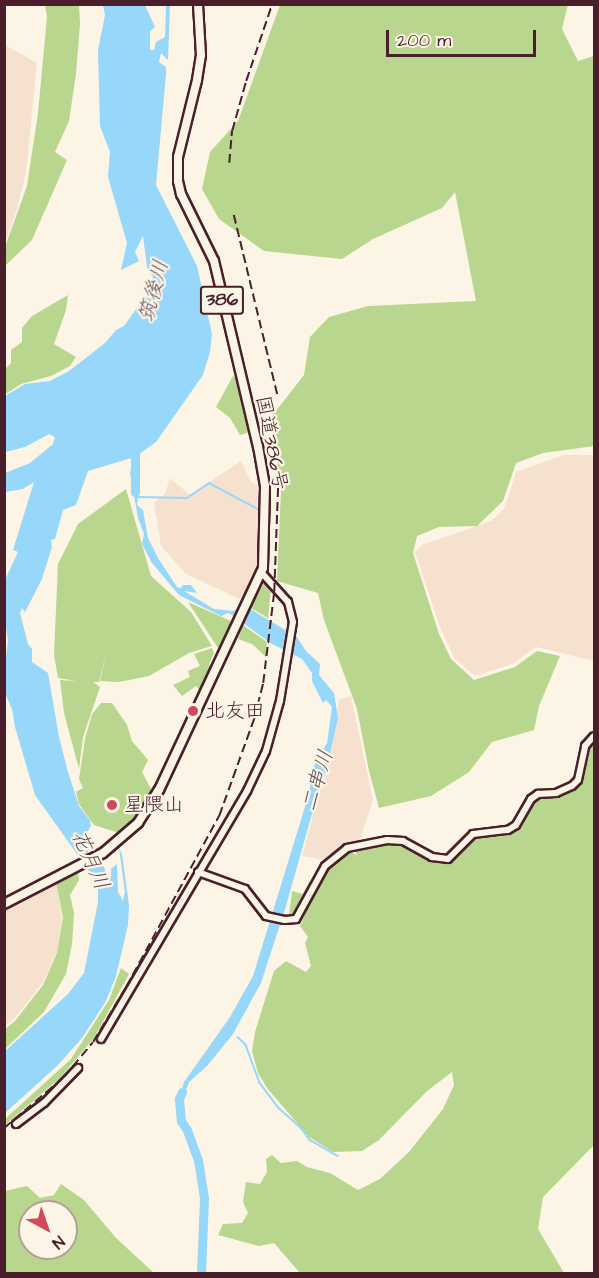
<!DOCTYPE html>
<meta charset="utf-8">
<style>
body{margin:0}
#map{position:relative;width:599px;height:1278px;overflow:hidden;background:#fcf5e5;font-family:"Architects Daughter","Klee One",sans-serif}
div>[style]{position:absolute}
.built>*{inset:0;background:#f5e1ce}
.green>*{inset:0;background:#b8d68e}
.water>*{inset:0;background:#97d7f9}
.stream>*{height:1.5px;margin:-0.75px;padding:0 0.75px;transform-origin:0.75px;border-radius:0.75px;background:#97d7f9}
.river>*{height:9px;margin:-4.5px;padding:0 4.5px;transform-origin:4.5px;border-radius:4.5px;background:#97d7f9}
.roads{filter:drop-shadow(2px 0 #4a1f2b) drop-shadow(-2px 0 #4a1f2b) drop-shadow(0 2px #4a1f2b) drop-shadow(0 -2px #4a1f2b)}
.secondary>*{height:6px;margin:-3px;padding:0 3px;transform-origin:3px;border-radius:3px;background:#fcf5e5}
.highway>*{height:8px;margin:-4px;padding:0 4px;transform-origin:4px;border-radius:4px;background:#fcf5e5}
.rail>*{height:1.5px;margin-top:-0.75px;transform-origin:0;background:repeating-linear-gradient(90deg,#4a1f2b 0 9px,transparent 0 13.5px)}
.dots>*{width:16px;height:16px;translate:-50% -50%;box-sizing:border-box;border:3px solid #fcf5e5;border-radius:50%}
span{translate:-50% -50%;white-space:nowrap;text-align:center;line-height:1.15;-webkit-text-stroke:4.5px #fcf5e5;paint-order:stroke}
.shield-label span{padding:2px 4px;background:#fcf5e5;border:2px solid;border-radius:4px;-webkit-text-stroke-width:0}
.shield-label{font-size:18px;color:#4a1f2b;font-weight:700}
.street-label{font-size:20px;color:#4a1f2b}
.poi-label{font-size:20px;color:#4a1f2b}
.left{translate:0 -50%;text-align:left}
.water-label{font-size:21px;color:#5d4d5e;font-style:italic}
.frame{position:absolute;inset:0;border:6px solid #4a1f2b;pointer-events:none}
.north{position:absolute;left:18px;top:1200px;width:60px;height:60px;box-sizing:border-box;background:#fcf5e5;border:2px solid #b59f9b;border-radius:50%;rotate:140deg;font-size:16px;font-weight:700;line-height:24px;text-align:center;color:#4a1f2b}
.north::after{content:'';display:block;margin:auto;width:21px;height:27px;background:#d1495b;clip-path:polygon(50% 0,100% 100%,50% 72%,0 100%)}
.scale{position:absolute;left:386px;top:30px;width:150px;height:27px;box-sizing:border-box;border:3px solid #4a1f2b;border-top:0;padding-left:8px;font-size:18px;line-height:21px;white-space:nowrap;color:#4a1f2b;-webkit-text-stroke:4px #fcf5e5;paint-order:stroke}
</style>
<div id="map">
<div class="built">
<div style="clip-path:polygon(5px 45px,37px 63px,26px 172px,17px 209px,5px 243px)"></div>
<div style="clip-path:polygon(563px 455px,594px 455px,594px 661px,536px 647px,512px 664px,475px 676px,454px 658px,440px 627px,415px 552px,422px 545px,491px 521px,504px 509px,516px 472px)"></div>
<div style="clip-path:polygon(241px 461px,251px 482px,258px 486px,257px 507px,261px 509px,257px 570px,244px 601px,186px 574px,161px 546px,154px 503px,165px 494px,170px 478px,190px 495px)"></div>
<div style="clip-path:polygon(351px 696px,373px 800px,359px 842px,343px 848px,327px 860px,302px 856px,322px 783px,327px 775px,339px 700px)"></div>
<div style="clip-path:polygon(56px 884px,62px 917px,57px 952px,42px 984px,14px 1019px,5px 1026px,5px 909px)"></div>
</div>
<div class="green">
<div style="clip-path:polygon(45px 5px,79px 5px,80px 23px,76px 74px,69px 121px,55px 152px,67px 160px,32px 240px,5px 266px,5px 247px,27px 186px,38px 113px,47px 17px)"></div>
<div style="clip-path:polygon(280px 5px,568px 5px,562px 29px,578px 61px,594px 56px,594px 446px,543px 453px,516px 463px,503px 501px,477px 526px,439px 527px,417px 536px,413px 553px,439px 634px,451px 659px,474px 680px,515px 667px,537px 651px,560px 656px,539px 706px,534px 730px,492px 742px,469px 772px,431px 796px,379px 808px,369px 771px,357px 709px,324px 620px,318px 593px,277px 581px,281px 491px,272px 416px,304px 375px,310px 337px,329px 317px,368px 306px,476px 301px,455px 192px,442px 208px,373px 239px,342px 259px,264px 251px,219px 219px,202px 189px,210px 152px,238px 121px)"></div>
<div style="clip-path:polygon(68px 295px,66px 310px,54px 344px,76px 357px,70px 366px,51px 376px,21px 384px,7px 393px,5px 392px,5px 369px,11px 363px,11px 350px,22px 342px,22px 328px,32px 316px)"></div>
<div style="clip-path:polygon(233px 376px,237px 378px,250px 432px,240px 435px,230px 418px,216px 407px)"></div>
<div style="clip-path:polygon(126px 489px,151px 576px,191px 612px,212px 646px,189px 653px,149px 676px,119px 682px,100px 681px,107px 649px,99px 682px,93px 682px,100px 687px,83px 737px,79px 769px,64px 713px,60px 680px,76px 681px,58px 678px,54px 655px,58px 564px,78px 524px)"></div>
<div style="clip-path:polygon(264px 583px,271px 589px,268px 618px,251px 608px)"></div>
<div style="clip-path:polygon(188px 602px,233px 622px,220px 651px)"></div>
<div style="clip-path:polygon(243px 625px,267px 642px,266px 657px,252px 644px,238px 639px)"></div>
<div style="clip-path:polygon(212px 648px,214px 653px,209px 665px,212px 669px,201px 692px,196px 686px,182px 696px,173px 685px,190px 677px,188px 671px,200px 666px,194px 654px)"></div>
<div style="clip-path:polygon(101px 703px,112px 703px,127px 725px,132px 741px,148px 760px,142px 772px,152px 791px,130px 825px,119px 833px,94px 825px,79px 804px,76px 792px,83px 788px,79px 779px,85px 739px,92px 714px)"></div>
<div style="clip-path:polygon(594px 740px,594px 1145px,543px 1197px,538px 1229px,564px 1273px,300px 1273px,274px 1243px,259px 1246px,218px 1235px,223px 1224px,242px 1223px,248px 1213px,243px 1202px,246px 1182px,260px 1184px,267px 1172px,266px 1159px,272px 1155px,281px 1163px,297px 1161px,307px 1167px,330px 1173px,358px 1190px,380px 1179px,409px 1152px,443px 1109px,454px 1085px,452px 1072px,427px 1091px,379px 1140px,362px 1151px,333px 1152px,309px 1137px,267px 1088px,258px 1073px,252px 1051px,255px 1032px,274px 971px,286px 961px,306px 972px,311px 966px,305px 943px,308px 937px,300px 926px,320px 880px,336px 857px,348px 851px,357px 855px,355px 849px,364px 846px,393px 844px,404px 844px,442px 864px,455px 858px,469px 841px,482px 835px,507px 833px,518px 828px,532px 802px,543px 795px,569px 792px,578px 784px,582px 780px,584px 754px)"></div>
<div style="clip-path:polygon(78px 872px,79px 880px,70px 895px,74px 913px,72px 944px,66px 974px,44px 1012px,5px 1049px,5px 1029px,15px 1021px,43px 985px,57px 953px,63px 917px,56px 883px)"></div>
<div style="clip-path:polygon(309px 882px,313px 884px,295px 916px,291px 918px,289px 916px,292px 891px,303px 894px)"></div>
<div style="clip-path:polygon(121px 968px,129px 974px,94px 1038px,60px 1078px,5px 1125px,5px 1119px,71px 1059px,109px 1000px)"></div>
<div style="clip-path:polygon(evenodd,61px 1184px,84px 1200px,116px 1238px,154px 1273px,5px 1273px,5px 1191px,27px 1186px,40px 1198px,54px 1195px,61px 1184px,30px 1212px,66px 1212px,66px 1248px,30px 1248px,30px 1212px)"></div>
</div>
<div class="water">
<div style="clip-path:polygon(103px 5px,145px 5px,155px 27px,150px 31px,150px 50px,154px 50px,156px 42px,165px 37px,166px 5px,170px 5px,168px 60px,161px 53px,159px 62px,166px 67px,166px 74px,156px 185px,197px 266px,212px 334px,210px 352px,203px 375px,156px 442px,138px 455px,140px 467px,140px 484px,137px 505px,143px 510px,148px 538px,158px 558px,177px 587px,181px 588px,183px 585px,191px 585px,197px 593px,184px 591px,214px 609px,234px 611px,242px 604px,297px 637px,306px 651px,320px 664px,319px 675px,334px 693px,338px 718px,325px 776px,321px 782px,286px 906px,261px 983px,233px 1034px,207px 1066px,189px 1082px,181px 1104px,178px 1103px,184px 1082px,230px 1017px,253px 976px,308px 797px,314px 766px,327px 743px,332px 707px,326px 700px,323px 703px,312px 681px,312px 673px,302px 659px,272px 644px,232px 615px,228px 613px,221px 616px,179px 595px,152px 563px,142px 544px,144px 534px,138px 518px,130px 473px,132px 464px,132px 475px,138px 489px,139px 462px,135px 457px,88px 471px,76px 505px,63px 510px,55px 539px,51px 540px,52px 547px,42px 579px,25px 612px,22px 608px,20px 613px,28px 644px,32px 649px,32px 662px,48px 673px,59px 737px,68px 772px,79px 806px,90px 820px,91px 826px,86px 834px,88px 853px,104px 867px,108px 878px,111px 878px,111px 869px,117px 864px,118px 892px,123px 901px,125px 892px,119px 848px,122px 854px,129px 905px,128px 925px,116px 976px,106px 1001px,82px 1038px,57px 1066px,5px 1113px,5px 1051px,68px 994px,84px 973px,98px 902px,98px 886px,94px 878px,35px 795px,15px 727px,5px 664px,8px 641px,5px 620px,5px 580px,18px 552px,13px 550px,34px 482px,23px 489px,5px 492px,5px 473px,30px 463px,53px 444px,55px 437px,49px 434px,25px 447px,5px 452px,5px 396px,25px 384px,50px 381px,69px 371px,105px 343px,116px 330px,124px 326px,147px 294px,153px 277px,147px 267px,143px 236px,135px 252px,139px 261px,121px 270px,127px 243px,108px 177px,110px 152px,100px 126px,98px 50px,105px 15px)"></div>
</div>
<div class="stream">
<div style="left:137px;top:497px;width:50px;rotate:1.1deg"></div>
<div style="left:187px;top:498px;width:27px;rotate:-34deg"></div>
<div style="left:209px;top:483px;width:58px;rotate:27.9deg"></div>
<div style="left:238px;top:1037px;width:11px;rotate:45deg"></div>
<div style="left:246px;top:1045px;width:40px;rotate:69.8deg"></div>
<div style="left:260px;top:1083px;width:31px;rotate:53deg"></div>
<div style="left:279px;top:1108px;width:31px;rotate:42deg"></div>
<div style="left:302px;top:1129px;width:14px;rotate:54deg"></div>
<div style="left:310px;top:1140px;width:32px;rotate:30deg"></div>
</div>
<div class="river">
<div style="left:135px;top:492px;width:46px;rotate:-90deg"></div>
<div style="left:10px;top:662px;width:24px;rotate:97deg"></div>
<div style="left:7px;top:686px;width:22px;rotate:68deg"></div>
<div style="left:182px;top:1092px;width:8px;rotate:113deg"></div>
<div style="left:179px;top:1099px;width:22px;rotate:85deg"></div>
<div style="left:181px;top:1121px;width:11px;rotate:56deg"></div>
<div style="left:187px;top:1130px;width:32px;rotate:70deg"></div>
<div style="left:198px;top:1160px;width:38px;rotate:81deg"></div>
<div style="left:204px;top:1198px;width:76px;rotate:92.3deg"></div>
</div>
<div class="roads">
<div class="secondary">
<div style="left:198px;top:872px;width:50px;rotate:19.9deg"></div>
<div style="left:245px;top:889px;width:34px;rotate:52deg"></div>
<div style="left:266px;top:916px;width:19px;rotate:12deg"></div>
<div style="left:285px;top:920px;width:11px;rotate:-5deg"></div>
<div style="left:296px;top:919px;width:60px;rotate:-61.3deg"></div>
<div style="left:325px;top:866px;width:28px;rotate:-39deg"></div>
<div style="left:347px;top:848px;width:41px;rotate:-11.3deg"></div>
<div style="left:387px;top:840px;width:16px;rotate:4deg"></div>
<div style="left:403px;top:841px;width:33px;rotate:29deg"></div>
<div style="left:432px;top:857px;width:16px;rotate:7deg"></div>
<div style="left:448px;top:859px;width:35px;rotate:-45deg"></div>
<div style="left:473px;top:834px;width:35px;rotate:-7deg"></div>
<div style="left:508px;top:830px;width:9px;rotate:-32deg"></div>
<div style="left:516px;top:825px;width:30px;rotate:-60deg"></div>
<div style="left:531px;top:799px;width:9px;rotate:-36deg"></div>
<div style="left:538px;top:794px;width:18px;rotate:-3deg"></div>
<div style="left:556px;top:793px;width:17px;rotate:-24deg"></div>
<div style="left:572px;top:786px;width:8px;rotate:-45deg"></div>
<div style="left:578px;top:780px;width:35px;rotate:-78deg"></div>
<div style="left:585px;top:746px;width:13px;rotate:-48deg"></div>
<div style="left:101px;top:1039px;width:288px;rotate:-59.5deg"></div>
<div style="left:247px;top:791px;width:44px;rotate:-64.6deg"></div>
<div style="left:266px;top:751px;width:52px;rotate:-74.4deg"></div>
<div style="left:280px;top:701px;width:80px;rotate:-80.7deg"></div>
<div style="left:293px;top:622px;width:21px;rotate:-104deg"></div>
<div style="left:288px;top:602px;width:39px;rotate:-132deg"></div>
<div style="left:16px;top:1124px;width:35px;rotate:-37deg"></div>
<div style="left:44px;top:1103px;width:49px;rotate:-45.8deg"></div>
</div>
<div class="highway">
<div style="left:4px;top:904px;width:111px;rotate:-27.3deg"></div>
<div style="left:103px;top:853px;width:46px;rotate:-40.6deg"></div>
<div style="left:138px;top:823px;width:39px;rotate:-58deg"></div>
<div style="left:159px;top:790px;width:245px;rotate:-64.9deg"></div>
<div style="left:263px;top:568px;width:82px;rotate:-88.6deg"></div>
<div style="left:265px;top:486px;width:40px;rotate:-100deg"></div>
<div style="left:258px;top:447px;width:191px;rotate:-103.3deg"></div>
<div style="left:214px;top:261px;width:75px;rotate:-116.2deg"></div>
<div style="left:181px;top:194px;width:13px;rotate:-103deg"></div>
<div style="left:178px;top:181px;width:24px;rotate:-90deg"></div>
<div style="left:178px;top:157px;width:79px;rotate:-76.1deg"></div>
<div style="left:197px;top:80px;width:25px;rotate:-81deg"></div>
<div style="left:201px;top:55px;width:51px;rotate:-93.4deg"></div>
</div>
</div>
<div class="rail">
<div style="left:229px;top:163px;width:32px;rotate:-85deg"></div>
<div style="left:232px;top:131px;width:52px;rotate:-74.4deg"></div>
<div style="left:246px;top:81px;width:81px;rotate:-71.3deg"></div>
<div style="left:234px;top:215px;width:187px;rotate:76.4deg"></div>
<div style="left:4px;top:1128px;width:79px;rotate:-40.4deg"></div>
<div style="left:64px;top:1077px;width:45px;rotate:-50.4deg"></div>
<div style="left:93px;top:1042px;width:64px;rotate:-59deg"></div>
<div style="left:126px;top:987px;width:195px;rotate:-61.5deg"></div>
<div style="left:219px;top:816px;width:103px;rotate:-70.2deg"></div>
<div style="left:254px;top:719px;width:37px;rotate:-76deg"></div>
<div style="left:263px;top:683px;width:92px;rotate:-83.1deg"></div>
<div style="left:274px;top:592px;width:107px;rotate:-87.9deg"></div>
</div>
<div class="dots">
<div style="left:193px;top:711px;background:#d1495b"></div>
<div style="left:112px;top:805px;background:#d1495b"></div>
</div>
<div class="shield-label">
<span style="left:222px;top:300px">386</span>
</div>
<div class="street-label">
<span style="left:271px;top:443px;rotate:79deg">国道386号</span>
</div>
<div class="poi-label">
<span class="left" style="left:205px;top:711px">北友田</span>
<span class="left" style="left:124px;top:805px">星隈山</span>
</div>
<div class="water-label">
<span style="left:154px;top:291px;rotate:-75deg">筑後川</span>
<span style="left:318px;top:781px;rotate:-73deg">二串川</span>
<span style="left:90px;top:860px;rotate:66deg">花月川</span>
</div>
<div class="frame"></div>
<div class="north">N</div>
<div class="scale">200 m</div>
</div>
